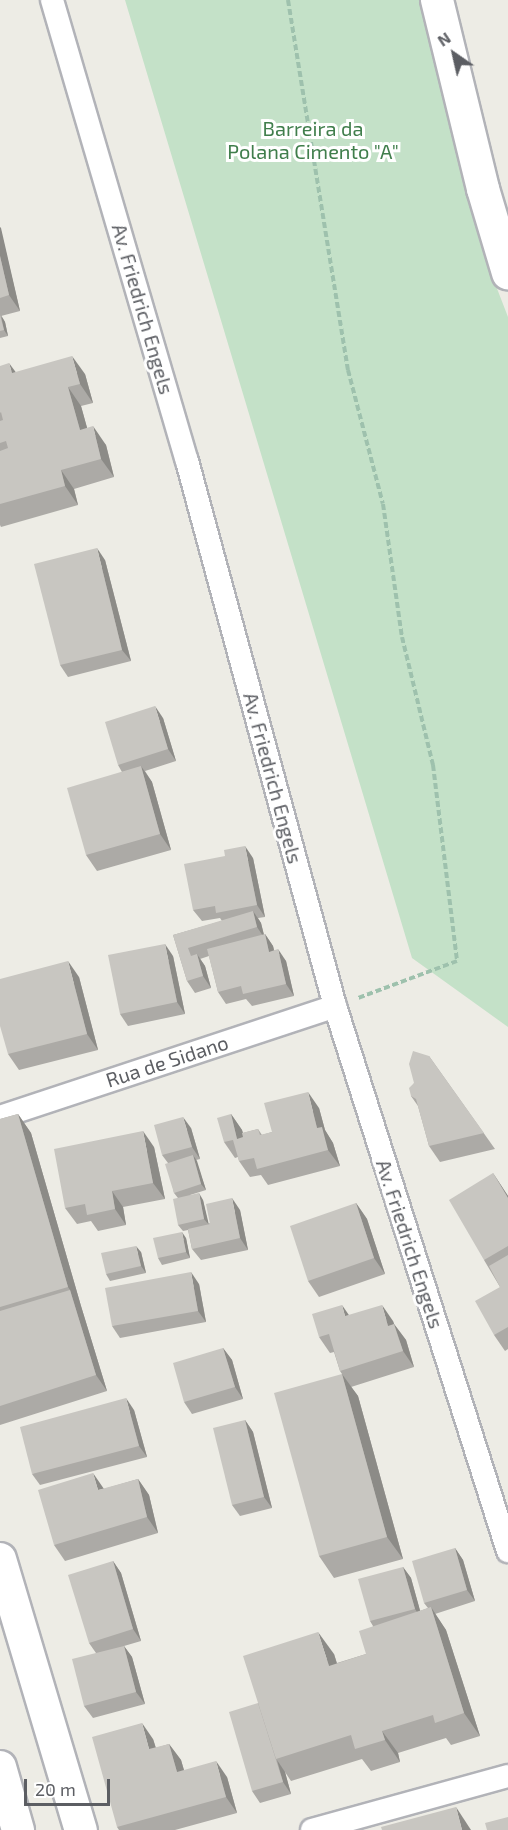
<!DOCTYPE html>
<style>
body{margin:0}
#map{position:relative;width:508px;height:1830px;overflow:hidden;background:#edece5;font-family:"Exo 2",sans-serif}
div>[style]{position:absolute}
.green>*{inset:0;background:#c4e1c8}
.path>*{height:4px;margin-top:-2px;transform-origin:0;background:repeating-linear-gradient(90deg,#9ec1ad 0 6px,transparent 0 9px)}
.roads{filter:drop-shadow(2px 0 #b2b3b8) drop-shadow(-2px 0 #b2b3b8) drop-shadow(0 2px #b2b3b8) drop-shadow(0 -2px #b2b3b8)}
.minor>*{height:22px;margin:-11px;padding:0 11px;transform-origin:11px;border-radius:11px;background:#fff}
.secondary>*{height:32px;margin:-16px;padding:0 16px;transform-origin:16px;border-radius:16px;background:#fff}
.wall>*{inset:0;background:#acaaa6}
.shaded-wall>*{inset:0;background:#8c8b87}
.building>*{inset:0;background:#c8c6c1}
span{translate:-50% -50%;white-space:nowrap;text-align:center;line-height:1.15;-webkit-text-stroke:6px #fff;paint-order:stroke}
.park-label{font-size:20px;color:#407e4c}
.street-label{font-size:20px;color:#5c5e63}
.north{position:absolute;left:424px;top:24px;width:60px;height:60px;-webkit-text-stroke:4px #fff;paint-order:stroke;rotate:326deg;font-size:16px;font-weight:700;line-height:24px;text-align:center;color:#5c5e63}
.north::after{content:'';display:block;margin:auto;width:21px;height:27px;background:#5c5e63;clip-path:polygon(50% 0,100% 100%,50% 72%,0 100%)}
.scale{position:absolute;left:24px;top:1779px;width:86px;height:27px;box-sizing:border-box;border:3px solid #5c5e63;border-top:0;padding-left:8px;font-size:18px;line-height:21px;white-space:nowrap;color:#5c5e63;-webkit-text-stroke:4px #fff;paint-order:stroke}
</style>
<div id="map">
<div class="green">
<div style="clip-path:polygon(125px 0,420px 0,486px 260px,508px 317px,508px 1027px,412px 958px)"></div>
</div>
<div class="path">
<div style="left:288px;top:0;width:375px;rotate:80.8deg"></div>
<div style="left:348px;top:370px;width:138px;rotate:75.4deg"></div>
<div style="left:383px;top:504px;width:134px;rotate:81.9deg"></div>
<div style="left:402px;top:637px;width:132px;rotate:76.4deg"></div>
<div style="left:433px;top:765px;width:197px;rotate:83deg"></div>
<div style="left:457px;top:961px;width:106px;rotate:159.5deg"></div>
</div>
<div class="roads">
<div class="minor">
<div style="left:52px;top:0;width:480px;rotate:73.7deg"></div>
<div style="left:187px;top:461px;width:565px;rotate:74.81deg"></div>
<div style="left:335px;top:1006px;width:572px;rotate:72.39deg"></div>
<div style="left:0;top:1117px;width:353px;rotate:-18.3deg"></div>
<div style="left:312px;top:1830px;width:203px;rotate:-15.4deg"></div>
</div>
<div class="secondary">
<div style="left:437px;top:0;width:195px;rotate:76.3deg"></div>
<div style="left:483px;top:189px;width:88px;rotate:73.4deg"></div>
<div style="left:0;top:1559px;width:283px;rotate:73.4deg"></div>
<div style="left:0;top:1767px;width:66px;rotate:74.1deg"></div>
</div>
</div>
<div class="wall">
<div style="clip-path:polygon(0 227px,20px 311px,1px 316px,5px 322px,8px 336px,0 338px)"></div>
<div style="clip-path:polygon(0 366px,15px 372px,85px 374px,93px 403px,81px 406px,87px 428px,106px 445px,114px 477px,74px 489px,78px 505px,1px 527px,0 525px)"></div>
<div style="clip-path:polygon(105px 560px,131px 661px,68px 677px,60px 665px)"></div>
<div style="clip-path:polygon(163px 718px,176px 761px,145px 771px,152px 782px,171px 850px,97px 871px,86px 855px,122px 772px,118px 765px)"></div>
<div style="clip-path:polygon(253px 858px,265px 917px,258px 918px,261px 923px,264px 935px,265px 934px,273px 946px,274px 950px,286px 961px,294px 996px,252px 1006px,246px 999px,226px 1004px,218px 992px,209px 956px,200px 959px,205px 966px,211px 988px,195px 993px,187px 981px,173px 935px,222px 921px,220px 918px,202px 921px,193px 910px)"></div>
<div style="clip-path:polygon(173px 956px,185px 1014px,128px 1026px,120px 1014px)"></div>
<div style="clip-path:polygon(79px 977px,98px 1050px,19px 1070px,8px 1054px)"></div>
<div style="clip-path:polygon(429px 1056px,495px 1149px,440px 1162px,429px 1146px,418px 1106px,411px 1096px,414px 1083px)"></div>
<div style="clip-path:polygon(319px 1108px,325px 1130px,333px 1143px,340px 1166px,268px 1185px,261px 1175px,250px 1177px,239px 1161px,238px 1157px,235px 1158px,224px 1142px,231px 1114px,242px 1130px,243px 1133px,258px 1129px,262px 1135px,272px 1132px)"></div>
<div style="clip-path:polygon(18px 1114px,31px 1133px,81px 1306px,107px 1391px,0 1425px,0 1119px)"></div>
<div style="clip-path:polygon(191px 1128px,200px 1159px,196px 1160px,206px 1190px,190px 1195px,203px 1200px,208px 1224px,240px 1210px,248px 1250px,201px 1260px,192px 1249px,188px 1230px,183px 1231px,178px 1225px,178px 1198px,174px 1193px,168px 1163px,162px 1155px)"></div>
<div style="clip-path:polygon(154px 1147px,165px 1199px,123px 1207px,126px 1225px,98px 1231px,91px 1221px,77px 1224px,65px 1208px)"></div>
<div style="clip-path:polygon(493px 1173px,508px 1196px,508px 1349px,505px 1351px,494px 1335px,500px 1287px,484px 1260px)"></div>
<div style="clip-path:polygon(356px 1203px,367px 1219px,385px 1274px,319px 1297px,308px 1281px)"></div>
<div style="clip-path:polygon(186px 1238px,190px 1258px,162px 1265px,158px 1258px)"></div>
<div style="clip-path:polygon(141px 1252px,146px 1273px,110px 1281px,106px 1274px)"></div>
<div style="clip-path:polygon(199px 1284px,206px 1322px,120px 1338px,112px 1326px)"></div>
<div style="clip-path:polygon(349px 1315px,393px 1321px,394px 1324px,406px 1340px,414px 1367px,351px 1387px,358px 1396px,403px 1559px,334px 1578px,319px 1556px,342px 1374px,340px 1371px,334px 1352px,330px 1353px,319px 1337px)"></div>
<div style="clip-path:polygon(223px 1348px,232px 1360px,243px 1399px,192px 1414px,184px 1402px)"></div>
<div style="clip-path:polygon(134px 1410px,147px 1457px,40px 1485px,32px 1474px)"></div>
<div style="clip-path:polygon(245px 1420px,253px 1432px,272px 1508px,240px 1516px,232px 1505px)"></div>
<div style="clip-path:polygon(138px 1479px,149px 1495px,158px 1533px,65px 1561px,54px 1545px,104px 1489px)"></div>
<div style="clip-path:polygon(455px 1548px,463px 1560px,475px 1601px,435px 1614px,446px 1630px,480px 1736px,451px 1745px,446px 1738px,398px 1753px,400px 1762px,371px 1771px,362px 1759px,291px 1781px,285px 1772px,291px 1794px,260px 1803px,252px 1791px,258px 1703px,334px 1654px,337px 1663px,366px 1654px,373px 1626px,370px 1621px,403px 1567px,411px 1578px,420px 1611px,428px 1608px,424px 1603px)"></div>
<div style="clip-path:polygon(113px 1561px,121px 1573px,141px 1641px,124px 1646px,132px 1657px,145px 1704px,93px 1718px,84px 1706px,96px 1653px,89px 1643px)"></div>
<div style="clip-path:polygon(153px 1739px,156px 1748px,169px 1744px,181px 1760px,184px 1770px,227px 1777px,237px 1813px,175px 1830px,119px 1830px,117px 1827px)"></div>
</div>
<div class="shaded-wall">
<div style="clip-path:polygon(0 227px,1px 228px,20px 311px,9px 295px,0 256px)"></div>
<div style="clip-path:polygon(1px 315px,5px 322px,8px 336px,4px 330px)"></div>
<div style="clip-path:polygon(72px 356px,85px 374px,93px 403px,80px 384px)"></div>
<div style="clip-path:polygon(9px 363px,23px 382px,12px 373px)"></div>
<div style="clip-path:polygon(68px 387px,81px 406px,93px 449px,80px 430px)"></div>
<div style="clip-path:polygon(93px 426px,106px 445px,114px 477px,101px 459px)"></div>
<div style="clip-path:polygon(61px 470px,74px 489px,78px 505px,65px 486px)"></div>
<div style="clip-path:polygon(97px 548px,105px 560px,131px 661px,122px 650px)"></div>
<div style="clip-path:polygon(155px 706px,163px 718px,176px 761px,168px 749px)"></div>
<div style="clip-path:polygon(141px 766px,152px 782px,171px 850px,160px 834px)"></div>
<div style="clip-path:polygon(245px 846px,253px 858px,265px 917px,257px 905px)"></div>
<div style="clip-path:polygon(253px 911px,261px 923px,265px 939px,257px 927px)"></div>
<div style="clip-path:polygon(265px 934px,273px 946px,277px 963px,269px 952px)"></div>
<div style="clip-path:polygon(165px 944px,173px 956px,185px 1014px,177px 1002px)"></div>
<div style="clip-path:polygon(278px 949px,286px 961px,294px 996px,286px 984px)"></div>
<div style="clip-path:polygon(197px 954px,205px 966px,211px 988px,203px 976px)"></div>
<div style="clip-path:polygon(68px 961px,79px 977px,98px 1050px,87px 1034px)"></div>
<div style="clip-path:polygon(308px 1092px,319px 1108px,325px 1130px,333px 1143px,340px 1166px,328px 1150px,317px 1128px)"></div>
<div style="clip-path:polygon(18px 1114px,31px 1133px,81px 1306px,107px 1391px,96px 1375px,70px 1290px,68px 1287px)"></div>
<div style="clip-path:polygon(231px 1114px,242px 1130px,249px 1155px,237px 1139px)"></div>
<div style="clip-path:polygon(183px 1117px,191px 1128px,200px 1159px,192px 1147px)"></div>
<div style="clip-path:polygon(143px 1131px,154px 1147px,165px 1199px,153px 1183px)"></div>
<div style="clip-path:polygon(193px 1155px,197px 1161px,206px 1190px,201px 1184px)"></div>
<div style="clip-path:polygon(493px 1173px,508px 1196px,508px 1198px)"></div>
<div style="clip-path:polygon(112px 1191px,123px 1207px,126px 1225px,115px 1209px)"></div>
<div style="clip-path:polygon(199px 1193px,203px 1200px,209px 1225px,204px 1219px)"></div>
<div style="clip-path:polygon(232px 1198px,240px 1210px,248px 1250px,240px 1238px)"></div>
<div style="clip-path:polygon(356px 1203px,367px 1219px,385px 1274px,374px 1258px)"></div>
<div style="clip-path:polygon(182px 1232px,186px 1238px,190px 1258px,186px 1252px)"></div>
<div style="clip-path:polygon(136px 1246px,141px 1252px,146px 1273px,141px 1266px)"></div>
<div style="clip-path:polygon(191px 1272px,199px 1284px,206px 1322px,198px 1311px)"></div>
<div style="clip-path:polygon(342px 1305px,353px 1321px,345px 1316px)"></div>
<div style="clip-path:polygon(382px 1305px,393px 1321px,400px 1342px,388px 1326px)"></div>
<div style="clip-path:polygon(394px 1324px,406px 1340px,414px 1367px,403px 1351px)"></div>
<div style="clip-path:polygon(223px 1348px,232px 1360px,243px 1399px,235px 1387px)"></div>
<div style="clip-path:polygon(342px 1374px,358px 1396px,403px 1559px,387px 1537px)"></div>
<div style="clip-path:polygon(126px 1398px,134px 1410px,147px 1457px,139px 1446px)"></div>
<div style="clip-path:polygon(245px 1420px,253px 1432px,272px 1508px,264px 1497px)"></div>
<div style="clip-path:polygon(93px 1473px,104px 1489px,98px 1490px)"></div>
<div style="clip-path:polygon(138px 1479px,149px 1495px,158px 1533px,147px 1517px)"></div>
<div style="clip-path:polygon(455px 1548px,463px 1560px,475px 1601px,467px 1590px)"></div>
<div style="clip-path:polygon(113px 1561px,121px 1573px,141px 1641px,133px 1629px)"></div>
<div style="clip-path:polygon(403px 1567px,411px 1578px,423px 1621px,415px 1609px)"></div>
<div style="clip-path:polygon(431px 1607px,446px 1630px,480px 1736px,464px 1713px)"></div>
<div style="clip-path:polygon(318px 1632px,334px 1654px,344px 1688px,329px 1666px)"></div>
<div style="clip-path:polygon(124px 1646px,132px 1657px,145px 1704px,136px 1692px)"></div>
<div style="clip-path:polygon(142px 1723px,153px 1739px,161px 1765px,149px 1749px)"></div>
<div style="clip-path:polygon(382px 1731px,398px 1753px,400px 1762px,385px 1740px)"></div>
<div style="clip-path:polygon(169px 1744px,181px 1760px,189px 1788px,177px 1772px)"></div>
<div style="clip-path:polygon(277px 1760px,285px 1772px,291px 1794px,283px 1782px)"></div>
<div style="clip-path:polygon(216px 1761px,227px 1777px,237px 1813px,226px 1797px)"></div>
<div style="clip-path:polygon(456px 1807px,471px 1830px,462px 1830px)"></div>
</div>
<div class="building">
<div style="clip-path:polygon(0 256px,9px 295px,0 298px)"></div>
<div style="clip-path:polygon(0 315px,4px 330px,0 331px)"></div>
<div style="clip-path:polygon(72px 356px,80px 384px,68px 387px,80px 430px,93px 426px,101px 459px,61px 470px,65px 486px,0 504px,0 451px,8px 448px,6px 441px,0 443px,0 421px,3px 420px,1px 412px,0 413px,0 366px,9px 363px,12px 373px)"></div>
<div style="clip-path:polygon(97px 548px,122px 650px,60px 665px,34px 564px)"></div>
<div style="clip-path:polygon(155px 706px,168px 749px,118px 765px,105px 722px)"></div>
<div style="clip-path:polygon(141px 766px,160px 834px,86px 855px,67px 788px)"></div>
<div style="clip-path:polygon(245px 846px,257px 905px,216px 913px,215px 906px,193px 910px,184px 864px,225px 856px,224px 850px)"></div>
<div style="clip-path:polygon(253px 911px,257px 927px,188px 948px,191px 956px,197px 954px,203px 976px,187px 981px,173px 935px)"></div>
<div style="clip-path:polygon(265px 934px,269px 952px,278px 949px,286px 984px,243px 994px,241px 986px,218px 992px,207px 949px)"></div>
<div style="clip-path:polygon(165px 944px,177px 1002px,120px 1014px,108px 955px)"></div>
<div style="clip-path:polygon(68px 961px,87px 1034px,8px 1054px,0 1026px,0 979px)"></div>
<div style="clip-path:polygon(413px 1051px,429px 1056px,484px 1133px,429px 1146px,416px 1099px,411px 1096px,409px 1088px,414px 1083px,409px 1064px)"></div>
<div style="clip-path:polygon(308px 1092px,317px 1128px,322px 1127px,328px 1150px,257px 1169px,254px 1158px,239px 1161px,233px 1140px,224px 1142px,217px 1118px,231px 1114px,237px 1139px,243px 1137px,242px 1133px,258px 1129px,260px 1135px,272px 1132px,264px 1103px)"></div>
<div style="clip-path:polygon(18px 1114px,68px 1287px,0 1307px,0 1119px)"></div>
<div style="clip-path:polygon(183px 1117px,192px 1147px,162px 1155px,154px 1125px)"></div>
<div style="clip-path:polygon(143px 1131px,153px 1183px,112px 1191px,115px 1209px,87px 1215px,85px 1204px,65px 1208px,54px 1149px)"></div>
<div style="clip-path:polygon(193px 1155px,201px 1184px,174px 1193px,165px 1164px)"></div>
<div style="clip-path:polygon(493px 1173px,508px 1198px,508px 1246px,484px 1260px,449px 1200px)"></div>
<div style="clip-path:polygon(199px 1193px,204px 1219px,178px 1225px,173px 1199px)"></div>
<div style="clip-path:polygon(232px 1198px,240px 1238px,192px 1249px,188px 1229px,210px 1224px,206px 1204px)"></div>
<div style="clip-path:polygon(356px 1203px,374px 1258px,308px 1281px,290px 1226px)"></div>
<div style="clip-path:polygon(182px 1232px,186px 1252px,158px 1258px,153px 1238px)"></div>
<div style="clip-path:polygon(136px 1246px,141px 1266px,106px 1274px,101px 1253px)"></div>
<div style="clip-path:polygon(508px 1255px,508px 1327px,494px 1335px,475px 1301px,500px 1287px,489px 1266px)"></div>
<div style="clip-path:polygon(191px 1272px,198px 1311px,112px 1326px,105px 1288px)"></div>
<div style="clip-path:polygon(70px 1290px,96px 1375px,0 1406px,0 1311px)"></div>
<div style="clip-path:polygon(342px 1305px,345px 1316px,382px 1305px,388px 1326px,394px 1324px,403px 1351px,340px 1371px,329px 1334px,319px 1337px,312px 1314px)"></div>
<div style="clip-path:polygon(223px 1348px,235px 1387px,184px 1402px,173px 1363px)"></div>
<div style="clip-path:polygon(342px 1374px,387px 1537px,319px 1556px,274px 1393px)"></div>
<div style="clip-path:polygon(126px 1398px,139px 1446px,32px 1474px,20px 1427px)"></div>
<div style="clip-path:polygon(245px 1420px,264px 1497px,232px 1505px,213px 1428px)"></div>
<div style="clip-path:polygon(93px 1473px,98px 1490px,138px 1479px,147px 1517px,54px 1545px,38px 1490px)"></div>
<div style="clip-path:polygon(455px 1548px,467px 1590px,424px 1603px,412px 1561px)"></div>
<div style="clip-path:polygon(113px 1561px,133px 1629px,89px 1643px,68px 1575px)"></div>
<div style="clip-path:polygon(403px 1567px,415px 1609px,370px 1621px,358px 1579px)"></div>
<div style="clip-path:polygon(431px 1607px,464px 1713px,435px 1723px,433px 1715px,382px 1731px,385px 1740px,355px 1749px,351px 1735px,276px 1759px,243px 1656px,318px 1632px,329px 1666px,366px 1654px,359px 1631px)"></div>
<div style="clip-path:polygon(124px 1646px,136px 1692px,84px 1706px,72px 1659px)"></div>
<div style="clip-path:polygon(258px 1703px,283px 1782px,252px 1791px,229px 1712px)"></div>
<div style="clip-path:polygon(142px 1723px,149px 1749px,169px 1744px,177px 1772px,216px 1761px,226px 1797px,117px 1827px,92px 1737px)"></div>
<div style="clip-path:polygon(456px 1807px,462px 1830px,382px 1830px,381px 1827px)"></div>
<div style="clip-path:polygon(508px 1817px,508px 1830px,487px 1830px,485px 1823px)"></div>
</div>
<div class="park-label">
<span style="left:313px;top:140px">Barreira da<br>Polana Cimento "A"</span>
</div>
<div class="street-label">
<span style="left:143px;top:309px;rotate:74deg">Av. Friedrich Engels</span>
<span style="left:273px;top:778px;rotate:75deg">Av. Friedrich Engels</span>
<span style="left:167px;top:1061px;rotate:-18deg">Rua de Sidano</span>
<span style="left:410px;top:1244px;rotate:72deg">Av. Friedrich Engels</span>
</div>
<div class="north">N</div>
<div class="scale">20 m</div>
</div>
